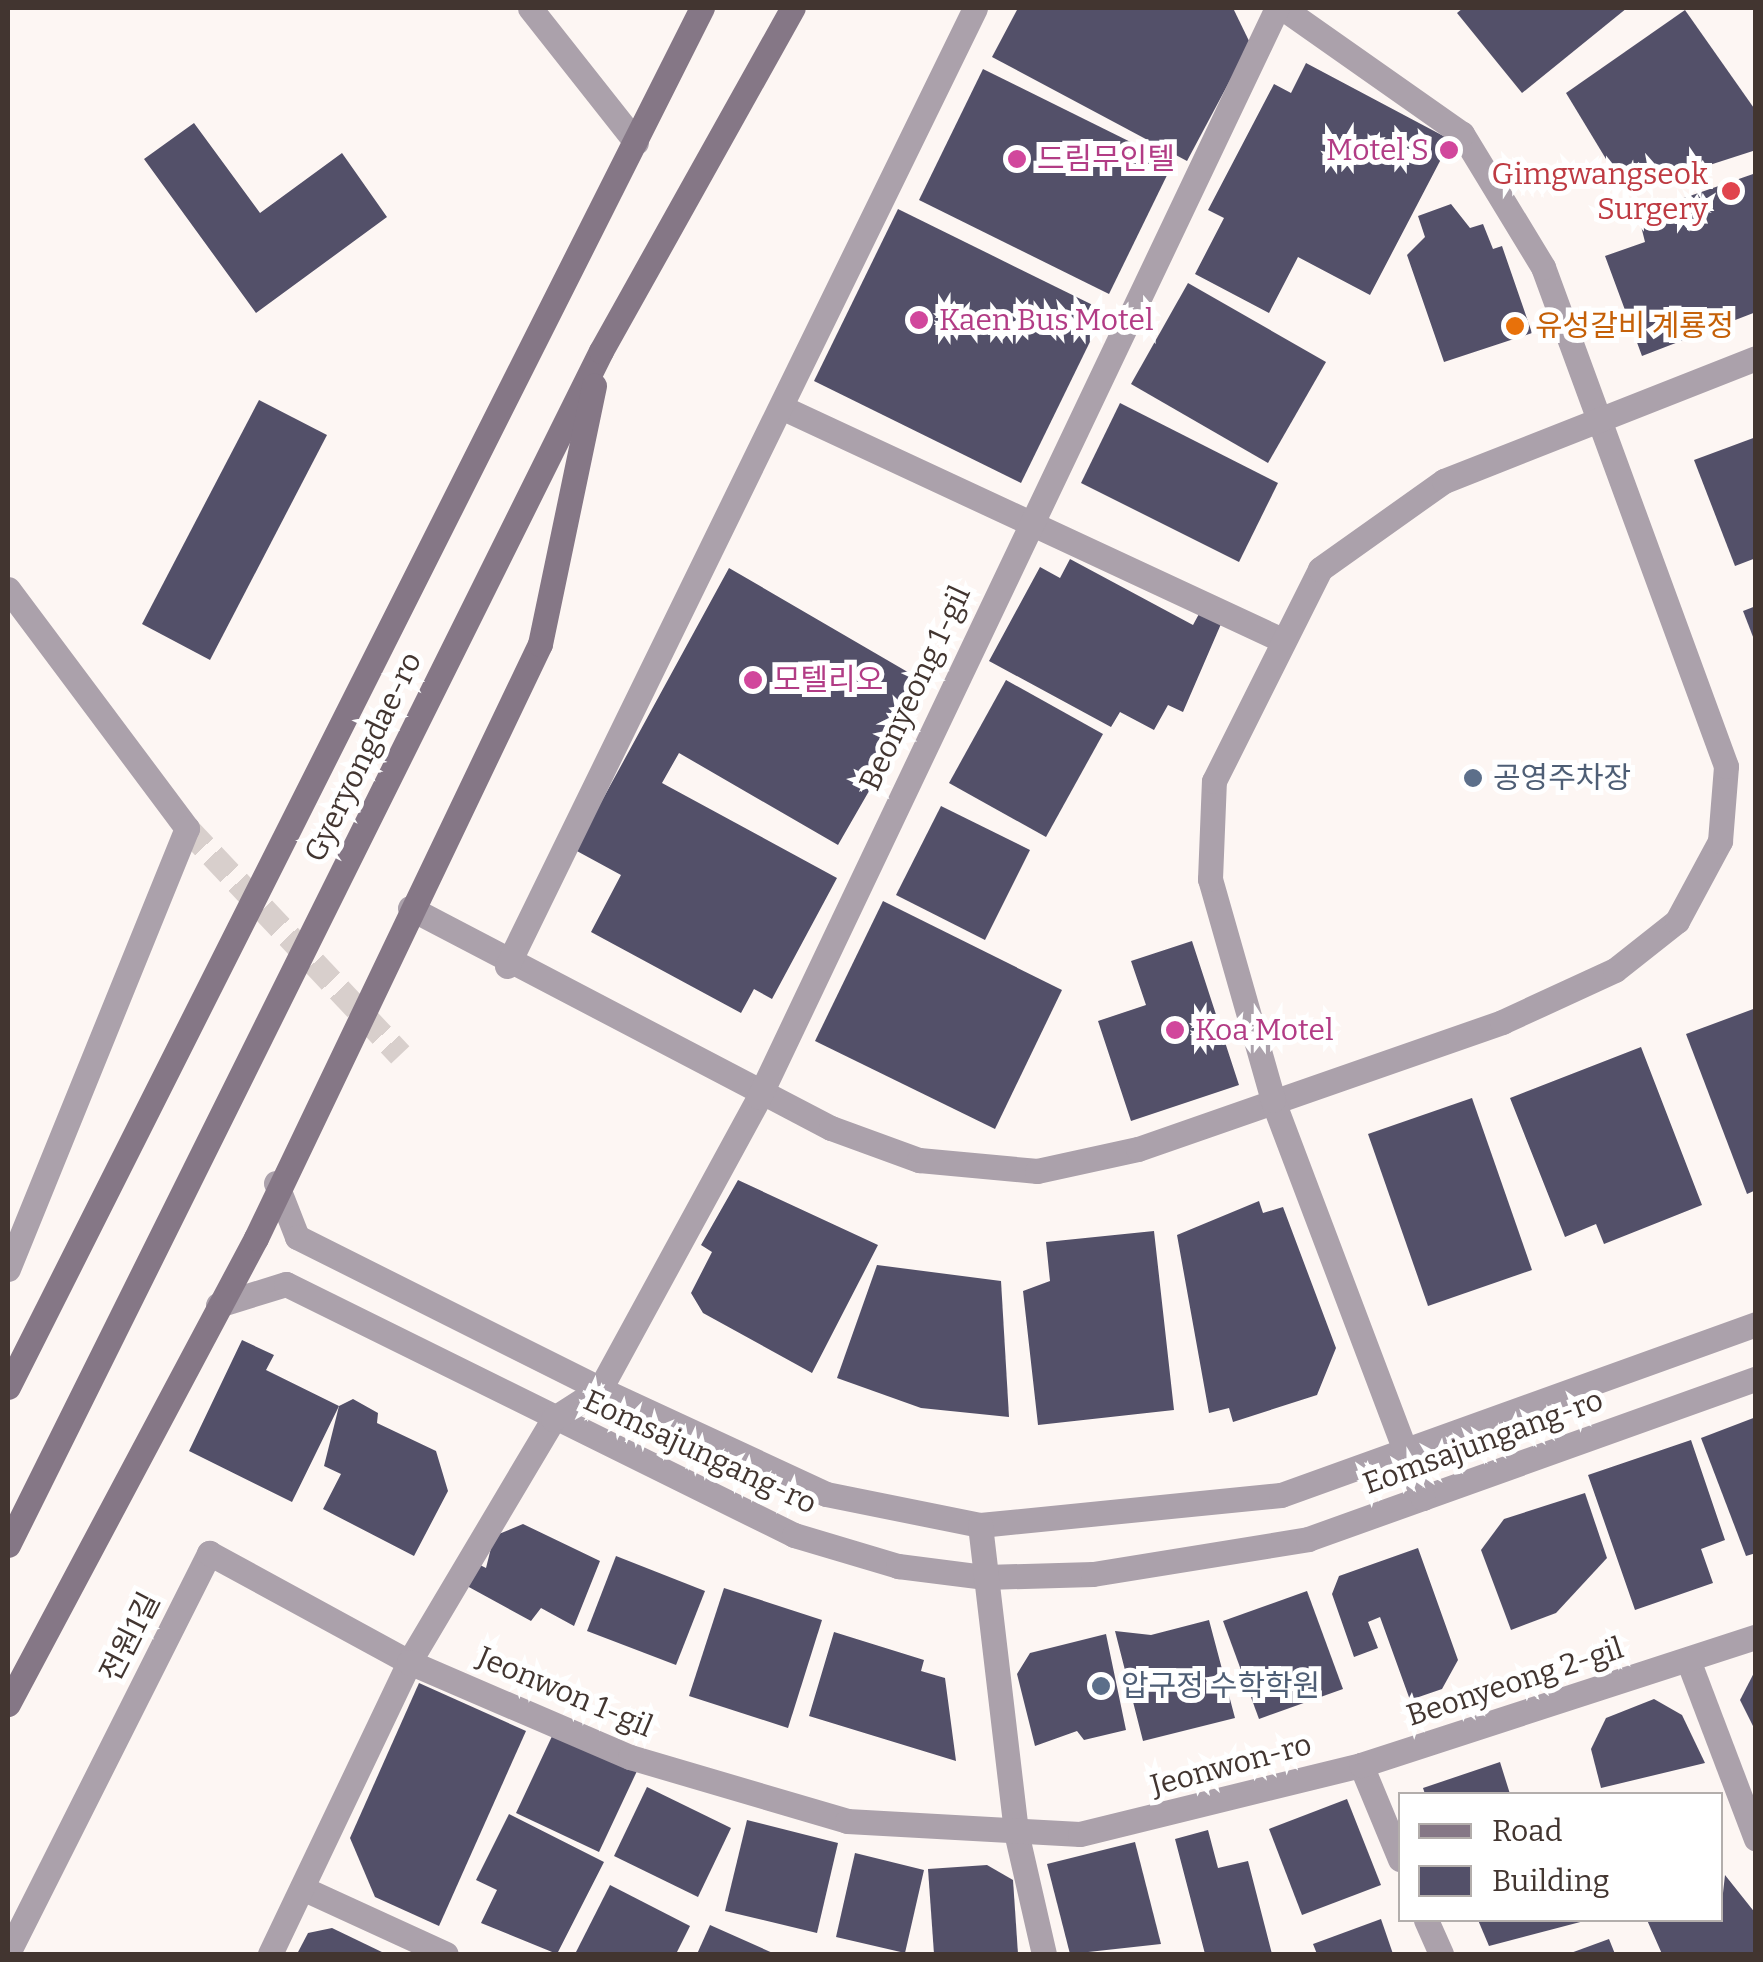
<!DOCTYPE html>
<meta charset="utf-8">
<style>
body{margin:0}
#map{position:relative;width:1763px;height:1962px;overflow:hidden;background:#fdf6f3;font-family:Bitter,"Noto Sans KR",serif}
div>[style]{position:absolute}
.building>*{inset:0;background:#535069}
.street-tunnel>*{height:25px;margin-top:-12.5px;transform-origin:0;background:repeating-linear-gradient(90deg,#d8cfcc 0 25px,transparent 0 37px)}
.street>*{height:25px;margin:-12.5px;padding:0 12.5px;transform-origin:12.5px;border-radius:12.5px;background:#aba1ab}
.secondary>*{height:25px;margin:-12.5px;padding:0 12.5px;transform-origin:12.5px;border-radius:12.5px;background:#857786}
.dots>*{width:28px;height:28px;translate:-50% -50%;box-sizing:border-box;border:5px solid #fff;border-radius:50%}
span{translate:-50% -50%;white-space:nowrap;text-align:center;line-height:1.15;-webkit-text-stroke:10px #fff;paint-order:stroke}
.hotel-label{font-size:30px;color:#b23c85}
.right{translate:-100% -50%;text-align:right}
.left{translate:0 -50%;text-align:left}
.health-label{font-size:30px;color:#be3a42}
.food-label{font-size:30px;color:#c56008}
.street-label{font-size:30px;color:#423530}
.service-label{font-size:30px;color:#4e5e75}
.frame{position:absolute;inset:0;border:10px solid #423530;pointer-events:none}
.legend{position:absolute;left:1398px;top:1792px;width:325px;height:130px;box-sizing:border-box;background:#fff;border:2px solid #b3aeac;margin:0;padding:12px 18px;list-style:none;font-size:30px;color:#423530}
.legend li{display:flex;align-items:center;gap:20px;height:50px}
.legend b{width:50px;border:2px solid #b3aeac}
</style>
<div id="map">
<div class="building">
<div style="clip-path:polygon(1018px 8px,1233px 8px,1250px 43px,1187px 161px,992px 57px)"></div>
<div style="clip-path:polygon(1463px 8px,1627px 8px,1522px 93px,1457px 13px)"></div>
<div style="clip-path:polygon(1685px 10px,1756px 111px,1756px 150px,1626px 192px,1566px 93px)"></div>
<div style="clip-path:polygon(1306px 63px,1451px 140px,1370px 295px,1298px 257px,1269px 313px,1195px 274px,1224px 218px,1208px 210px,1274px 84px,1291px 93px)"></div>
<div style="clip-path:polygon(983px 69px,1173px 163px,1109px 294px,919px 200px)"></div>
<div style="clip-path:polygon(194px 123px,260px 213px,342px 153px,387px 217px,256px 313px,144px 159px)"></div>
<div style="clip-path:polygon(1756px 173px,1756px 312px,1642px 356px,1605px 256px,1645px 242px,1638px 214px)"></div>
<div style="clip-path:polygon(1451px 204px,1470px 228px,1483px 224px,1493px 249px,1502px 246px,1532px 333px,1444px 362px,1407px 255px,1425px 237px,1418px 216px)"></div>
<div style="clip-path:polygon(898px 209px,1105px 311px,1021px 483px,814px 381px)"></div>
<div style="clip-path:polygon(1188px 283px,1326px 362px,1268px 463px,1131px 384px)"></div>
<div style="clip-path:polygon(259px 400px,327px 435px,210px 660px,142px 624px)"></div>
<div style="clip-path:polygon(1120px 403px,1278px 483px,1239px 562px,1081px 483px)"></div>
<div style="clip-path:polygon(1756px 437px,1756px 558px,1735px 566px,1694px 460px)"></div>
<div style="clip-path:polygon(1070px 559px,1193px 625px,1200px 612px,1221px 624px,1183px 712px,1168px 705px,1154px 730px,1120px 712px,1111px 727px,989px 661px,1040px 567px,1060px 578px)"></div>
<div style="clip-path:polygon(729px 568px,930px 685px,838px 845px,679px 753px,662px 783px,837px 878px,772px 999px,754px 989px,741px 1013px,591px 932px,621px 875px,575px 850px)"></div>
<div style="clip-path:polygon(1756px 606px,1756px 642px,1755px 642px,1743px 611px)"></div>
<div style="clip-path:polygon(1006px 680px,1103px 734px,1046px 837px,949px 783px)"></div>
<div style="clip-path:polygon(941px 806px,1030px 850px,985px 940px,896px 895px)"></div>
<div style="clip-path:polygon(883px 901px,1062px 990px,995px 1129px,815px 1041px)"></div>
<div style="clip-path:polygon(1192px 941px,1239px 1085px,1131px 1121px,1098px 1021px,1146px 1005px,1131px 961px)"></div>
<div style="clip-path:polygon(1756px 1008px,1756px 1190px,1747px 1194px,1686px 1034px)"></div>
<div style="clip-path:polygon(1641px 1047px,1702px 1205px,1604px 1244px,1596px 1224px,1565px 1237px,1510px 1098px)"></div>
<div style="clip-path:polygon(1472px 1098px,1532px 1270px,1428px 1306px,1368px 1134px)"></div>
<div style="clip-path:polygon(738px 1180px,878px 1245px,812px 1373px,703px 1313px,691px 1293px,712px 1252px,701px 1245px)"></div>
<div style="clip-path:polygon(1259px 1201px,1263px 1213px,1283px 1207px,1336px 1348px,1317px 1395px,1233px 1422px,1229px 1408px,1209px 1413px,1177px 1235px)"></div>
<div style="clip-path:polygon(1154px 1231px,1174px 1410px,1038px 1425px,1023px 1291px,1050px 1281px,1046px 1242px)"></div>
<div style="clip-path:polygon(877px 1265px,1001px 1281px,1009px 1417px,921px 1408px,837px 1378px)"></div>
<div style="clip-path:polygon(242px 1340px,274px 1355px,266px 1370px,339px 1406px,292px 1502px,189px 1451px)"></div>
<div style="clip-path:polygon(353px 1399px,378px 1413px,377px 1423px,436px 1451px,448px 1491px,414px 1556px,323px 1509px,341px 1474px,324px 1466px,339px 1406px)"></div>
<div style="clip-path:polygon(1756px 1417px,1756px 1553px,1746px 1556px,1701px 1438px)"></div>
<div style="clip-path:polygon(1691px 1440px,1725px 1540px,1701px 1549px,1713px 1583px,1635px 1610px,1588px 1475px)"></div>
<div style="clip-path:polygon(1585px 1493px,1607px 1558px,1556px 1613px,1511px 1630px,1481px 1550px,1504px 1519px)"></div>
<div style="clip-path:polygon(523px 1524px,600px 1561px,574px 1626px,541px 1608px,531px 1621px,467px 1586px,476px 1563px,486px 1568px,494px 1536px)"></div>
<div style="clip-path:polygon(1418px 1548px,1458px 1660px,1442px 1689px,1410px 1700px,1380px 1617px,1368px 1622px,1378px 1648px,1354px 1657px,1332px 1594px,1339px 1576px)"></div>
<div style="clip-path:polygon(616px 1556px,705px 1591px,676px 1665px,587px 1631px)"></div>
<div style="clip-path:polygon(724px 1588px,822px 1620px,788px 1728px,689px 1696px)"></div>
<div style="clip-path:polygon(1307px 1591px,1343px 1689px,1259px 1719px,1223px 1621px)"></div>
<div style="clip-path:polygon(1209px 1620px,1235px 1718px,1143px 1741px,1115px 1631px,1151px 1635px)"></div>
<div style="clip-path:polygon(834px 1632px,924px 1660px,921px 1671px,945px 1678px,956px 1761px,809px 1716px)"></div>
<div style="clip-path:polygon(1106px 1634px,1126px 1730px,1084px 1740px,1077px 1731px,1035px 1746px,1017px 1674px,1030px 1653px)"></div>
<div style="clip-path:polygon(1756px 1669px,1756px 1732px,1740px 1700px)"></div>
<div style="clip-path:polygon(419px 1683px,526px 1731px,439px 1926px,375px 1897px,350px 1838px)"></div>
<div style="clip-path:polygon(1654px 1699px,1682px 1715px,1705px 1763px,1601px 1788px,1591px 1749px,1606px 1718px)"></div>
<div style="clip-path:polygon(554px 1732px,637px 1771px,599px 1852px,516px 1813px)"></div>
<div style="clip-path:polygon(1500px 1762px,1510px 1794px,1425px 1794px,1423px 1788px)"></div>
<div style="clip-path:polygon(647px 1787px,731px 1828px,698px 1897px,614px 1856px)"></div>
<div style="clip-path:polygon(1347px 1799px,1381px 1885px,1302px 1915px,1269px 1829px)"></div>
<div style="clip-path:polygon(509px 1814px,604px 1862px,557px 1954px,481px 1923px,497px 1890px,476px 1880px)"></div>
<div style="clip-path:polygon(747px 1820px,838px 1843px,817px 1933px,725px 1911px)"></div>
<div style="clip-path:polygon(1208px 1830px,1218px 1868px,1248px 1861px,1272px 1954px,1205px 1954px,1175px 1839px)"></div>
<div style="clip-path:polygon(1135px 1842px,1161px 1944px,1070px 1954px,1047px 1864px)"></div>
<div style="clip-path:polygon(855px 1853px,924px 1870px,905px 1953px,836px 1937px)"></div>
<div style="clip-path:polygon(987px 1865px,1013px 1880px,1018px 1954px,934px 1954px,928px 1869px)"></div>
<div style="clip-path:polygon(1725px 1875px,1756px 1914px,1756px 1954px,1662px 1954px,1647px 1920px,1720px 1920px)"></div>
<div style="clip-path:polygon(610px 1885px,690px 1926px,676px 1954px,575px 1954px)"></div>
<div style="clip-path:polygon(1381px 1919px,1393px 1954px,1317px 1954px,1313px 1944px)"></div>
<div style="clip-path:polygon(1478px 1920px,1588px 1920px,1489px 1946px)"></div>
<div style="clip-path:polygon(710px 1925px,775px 1954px,697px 1954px)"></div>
<div style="clip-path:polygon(332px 1928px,386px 1954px,297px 1954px,308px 1933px)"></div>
<div style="clip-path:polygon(1609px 1939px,1615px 1954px,1568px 1954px)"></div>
</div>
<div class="street-tunnel">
<div style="left:187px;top:828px;width:311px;rotate:46.7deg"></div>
</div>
<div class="street">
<div style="left:530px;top:8px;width:171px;rotate:51.7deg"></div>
<div style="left:781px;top:407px;width:553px;rotate:24.94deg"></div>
<div style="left:8px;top:589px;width:299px;rotate:53.2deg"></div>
<div style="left:187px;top:828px;width:476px;rotate:112.1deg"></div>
<div style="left:410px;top:908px;width:475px;rotate:27.6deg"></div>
<div style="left:831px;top:1128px;width:94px;rotate:20deg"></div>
<div style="left:919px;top:1160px;width:119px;rotate:5.3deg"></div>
<div style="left:1037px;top:1171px;width:103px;rotate:-12.3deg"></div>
<div style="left:1138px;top:1149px;width:386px;rotate:-19.2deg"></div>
<div style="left:1502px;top:1022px;width:124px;rotate:-24.7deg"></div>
<div style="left:1615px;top:970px;width:79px;rotate:-38.3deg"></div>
<div style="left:1677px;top:921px;width:91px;rotate:-61.7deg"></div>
<div style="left:1720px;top:841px;width:75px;rotate:-85.4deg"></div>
<div style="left:1726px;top:766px;width:531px;rotate:-110.14deg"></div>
<div style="left:1543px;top:267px;width:156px;rotate:-121.3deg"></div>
<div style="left:1462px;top:134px;width:219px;rotate:-144.9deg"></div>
<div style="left:507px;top:966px;width:1066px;rotate:-63.96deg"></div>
<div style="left:276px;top:1183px;width:58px;rotate:68.7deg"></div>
<div style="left:297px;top:1237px;width:339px;rotate:26.6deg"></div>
<div style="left:600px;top:1389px;width:249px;rotate:24.9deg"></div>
<div style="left:826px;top:1494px;width:157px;rotate:11.4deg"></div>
<div style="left:980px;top:1525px;width:302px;rotate:-5.7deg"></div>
<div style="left:1281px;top:1495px;width:505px;rotate:-19.8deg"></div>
<div style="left:218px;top:1305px;width:71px;rotate:-17.2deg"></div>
<div style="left:286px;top:1284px;width:567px;rotate:26.29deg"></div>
<div style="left:794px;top:1535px;width:109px;rotate:16.6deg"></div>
<div style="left:898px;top:1566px;width:88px;rotate:7.2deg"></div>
<div style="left:985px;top:1577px;width:108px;rotate:-1.6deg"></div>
<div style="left:1093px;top:1574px;width:218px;rotate:-9.2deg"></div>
<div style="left:1308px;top:1539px;width:476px;rotate:-19.7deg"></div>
<div style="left:1423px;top:1498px;width:425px;rotate:-110.7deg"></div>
<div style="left:1273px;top:1100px;width:230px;rotate:-105.9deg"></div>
<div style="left:1210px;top:879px;width:98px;rotate:-87.7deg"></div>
<div style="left:1214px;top:781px;width:237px;rotate:-63.4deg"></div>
<div style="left:1320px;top:569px;width:152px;rotate:-35.4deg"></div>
<div style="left:1444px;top:481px;width:335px;rotate:-21.5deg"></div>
<div style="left:980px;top:1525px;width:309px;rotate:83.3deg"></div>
<div style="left:1016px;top:1832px;width:125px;rotate:77.1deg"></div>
<div style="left:1688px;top:1660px;width:191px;rotate:69.2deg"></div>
<div style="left:1361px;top:1765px;width:102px;rotate:67.5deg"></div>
<div style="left:302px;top:1888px;width:158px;rotate:24.6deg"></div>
<div style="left:1426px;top:1920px;width:37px;rotate:66deg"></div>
<div style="left:8px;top:1953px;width:448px;rotate:-63.3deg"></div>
<div style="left:209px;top:1553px;width:228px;rotate:28.6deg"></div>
<div style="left:409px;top:1662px;width:282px;rotate:-59.3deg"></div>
<div style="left:553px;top:1419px;width:56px;rotate:-32.6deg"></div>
<div style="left:600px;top:1389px;width:332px;rotate:-61.4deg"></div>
<div style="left:759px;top:1097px;width:1206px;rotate:-64.56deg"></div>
<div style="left:270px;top:1954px;width:323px;rotate:-64.5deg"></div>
<div style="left:409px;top:1662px;width:241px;rotate:23.3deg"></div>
<div style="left:630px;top:1757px;width:226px;rotate:16.4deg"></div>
<div style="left:847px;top:1821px;width:233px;rotate:3.2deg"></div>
<div style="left:1080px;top:1834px;width:289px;rotate:-13.8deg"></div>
<div style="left:1361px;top:1765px;width:415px;rotate:-18deg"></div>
</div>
<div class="secondary">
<div style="left:8px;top:1387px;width:1544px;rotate:-63.29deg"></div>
<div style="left:8px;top:1545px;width:1333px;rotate:-63.59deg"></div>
<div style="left:601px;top:351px;width:393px;rotate:-60.8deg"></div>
<div style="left:8px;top:1704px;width:528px;rotate:-61.98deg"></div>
<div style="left:256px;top:1238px;width:658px;rotate:-64.45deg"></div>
<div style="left:540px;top:644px;width:264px;rotate:-78.2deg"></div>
</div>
<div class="dots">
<div style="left:1449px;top:150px;background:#d1479c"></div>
<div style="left:1017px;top:159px;background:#d1479c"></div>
<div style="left:1731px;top:191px;background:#e0444e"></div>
<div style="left:919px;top:320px;background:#d1479c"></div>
<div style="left:1515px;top:326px;background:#e8710a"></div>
<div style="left:753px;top:680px;background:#d1479c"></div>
<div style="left:1473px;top:778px;background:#5c6f8a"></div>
<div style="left:1175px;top:1030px;background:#d1479c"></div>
<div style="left:1101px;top:1686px;background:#5c6f8a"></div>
</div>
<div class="hotel-label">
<span class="right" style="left:1429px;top:150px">Motel S</span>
<span class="left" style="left:1037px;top:159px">드림무인텔</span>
<span class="left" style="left:939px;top:320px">Kaen Bus Motel</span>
<span class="left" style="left:773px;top:680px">모텔리오</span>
<span class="left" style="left:1195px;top:1030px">Koa Motel</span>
</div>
<div class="health-label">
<span class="right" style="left:1708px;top:191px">Gimgwangseok<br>Surgery</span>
</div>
<div class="food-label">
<span class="left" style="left:1535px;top:326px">유성갈비 계룡정</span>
</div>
<div class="street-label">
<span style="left:915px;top:688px;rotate:-65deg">Beonyeong 1-gil</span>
<span style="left:363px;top:757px;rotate:-64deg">Gyeryongdae-ro</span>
<span style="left:1483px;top:1442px;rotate:-20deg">Eomsajungang-ro</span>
<span style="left:700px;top:1452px;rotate:25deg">Eomsajungang-ro</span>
<span style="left:130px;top:1637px;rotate:-63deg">전원1길</span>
<span style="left:1515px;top:1682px;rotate:-18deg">Beonyeong 2-gil</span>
<span style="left:565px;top:1692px;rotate:23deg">Jeonwon 1-gil</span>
<span style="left:1231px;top:1765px;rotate:-15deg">Jeonwon-ro</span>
</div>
<div class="service-label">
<span class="left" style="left:1493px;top:778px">공영주차장</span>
<span class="left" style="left:1121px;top:1686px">압구정 수학학원</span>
</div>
<div class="frame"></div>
<ul class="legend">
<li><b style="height:12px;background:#857786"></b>Road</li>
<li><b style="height:28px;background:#535069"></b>Building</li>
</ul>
</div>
